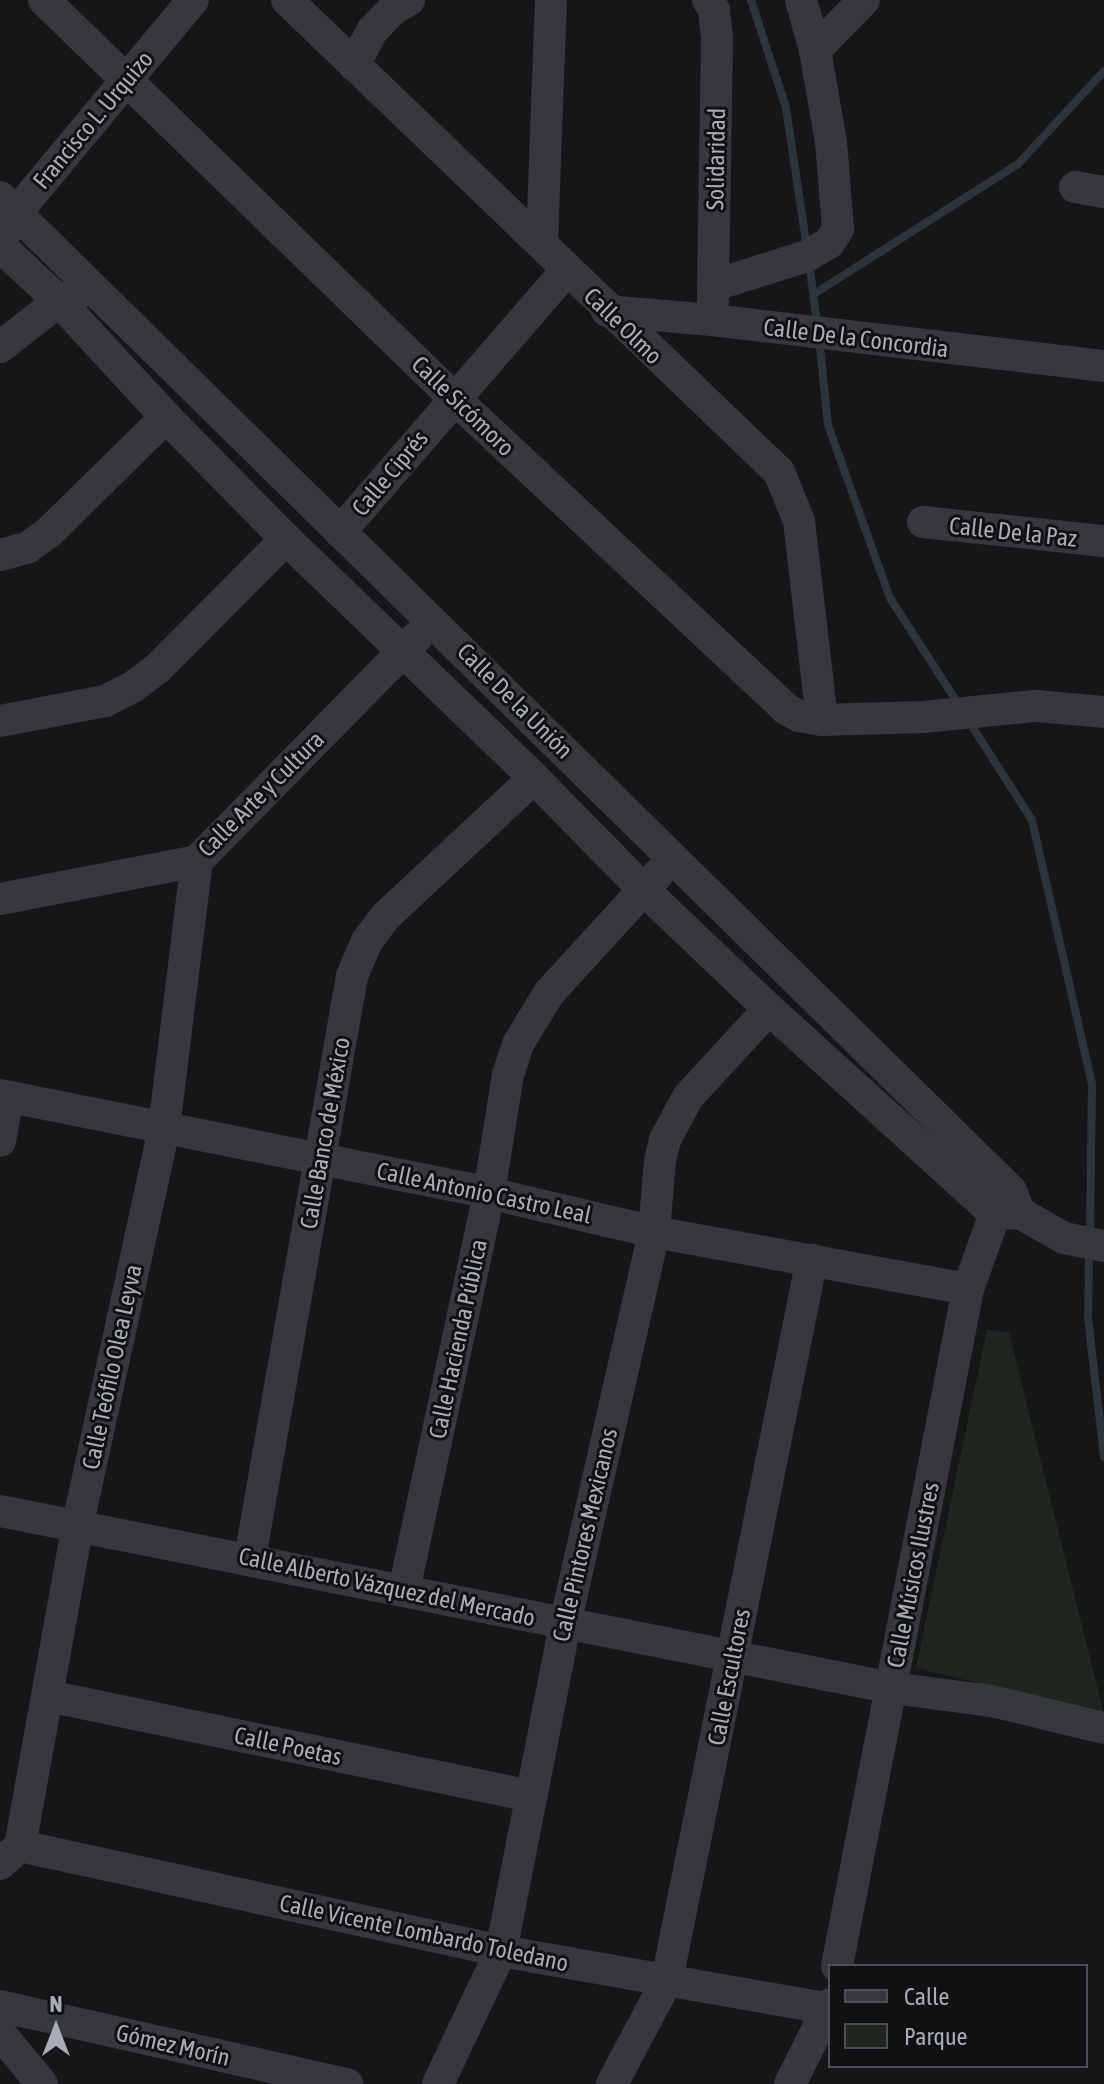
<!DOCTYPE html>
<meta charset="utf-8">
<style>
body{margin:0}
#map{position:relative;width:1104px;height:2084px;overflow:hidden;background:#161618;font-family:"Asap Condensed",sans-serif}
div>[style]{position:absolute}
.green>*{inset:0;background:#1e261f}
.stream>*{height:8px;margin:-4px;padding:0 4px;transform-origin:4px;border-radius:4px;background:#2c353c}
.minor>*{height:32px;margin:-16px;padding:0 16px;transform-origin:16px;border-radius:16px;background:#37383d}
span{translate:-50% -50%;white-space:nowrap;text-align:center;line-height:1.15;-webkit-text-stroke:6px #111113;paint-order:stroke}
.street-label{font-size:24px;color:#a8adb8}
.legend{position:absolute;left:828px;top:1964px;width:260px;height:104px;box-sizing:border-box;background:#111113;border:2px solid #4d4f55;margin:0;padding:10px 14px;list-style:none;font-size:24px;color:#a8adb8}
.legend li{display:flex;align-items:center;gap:16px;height:40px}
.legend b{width:40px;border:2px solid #4d4f55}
.north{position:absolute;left:16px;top:1988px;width:80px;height:80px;-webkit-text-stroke:6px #111113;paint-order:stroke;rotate:0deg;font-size:22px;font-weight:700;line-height:32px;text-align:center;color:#a8adb8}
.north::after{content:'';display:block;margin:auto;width:28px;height:36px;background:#a8adb8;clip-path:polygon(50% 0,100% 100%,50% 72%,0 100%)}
</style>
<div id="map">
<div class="green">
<div style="clip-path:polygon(987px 1329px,1009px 1333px,1104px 1714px,916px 1668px)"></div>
</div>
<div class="stream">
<div style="left:751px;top:0;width:114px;rotate:72deg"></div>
<div style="left:786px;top:108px;width:143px;rotate:81.5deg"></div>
<div style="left:809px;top:262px;width:63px;rotate:82.6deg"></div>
<div style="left:814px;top:294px;width:242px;rotate:-32.5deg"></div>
<div style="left:1018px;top:164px;width:127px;rotate:-47.2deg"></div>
<div style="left:819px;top:338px;width:87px;rotate:84.1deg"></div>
<div style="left:828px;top:425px;width:184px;rotate:70.3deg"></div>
<div style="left:890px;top:598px;width:127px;rotate:57.2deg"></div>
<div style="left:968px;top:720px;width:119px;rotate:57.4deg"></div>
<div style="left:1032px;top:820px;width:272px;rotate:77.2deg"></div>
<div style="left:1092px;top:1085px;width:152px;rotate:90.8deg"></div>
<div style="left:1089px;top:1250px;width:68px;rotate:90.8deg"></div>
<div style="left:1088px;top:1318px;width:140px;rotate:83.4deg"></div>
</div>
<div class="minor">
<div style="left:44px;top:0;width:571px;rotate:44.15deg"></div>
<div style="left:454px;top:398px;width:455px;rotate:43.1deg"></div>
<div style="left:786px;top:709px;width:15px;rotate:28deg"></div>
<div style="left:799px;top:716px;width:23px;rotate:10deg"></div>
<div style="left:822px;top:720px;width:101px;rotate:-1.7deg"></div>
<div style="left:923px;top:717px;width:114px;rotate:-5.6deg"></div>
<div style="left:1036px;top:706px;width:68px;rotate:5deg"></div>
<div style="left:287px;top:0;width:682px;rotate:43.81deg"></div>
<div style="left:779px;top:472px;width:53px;rotate:67.8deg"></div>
<div style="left:799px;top:521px;width:200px;rotate:83.4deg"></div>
<div style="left:708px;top:0;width:12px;rotate:59deg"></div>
<div style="left:714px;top:10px;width:27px;rotate:84deg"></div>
<div style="left:717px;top:37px;width:266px;rotate:90.9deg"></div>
<div style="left:815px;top:50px;width:70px;rotate:-45.6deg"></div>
<div style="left:354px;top:65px;width:40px;rotate:-62deg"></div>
<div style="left:373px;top:30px;width:30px;rotate:-46deg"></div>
<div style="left:394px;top:8px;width:17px;rotate:-28deg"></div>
<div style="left:1075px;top:187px;width:29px;rotate:10deg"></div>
<div style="left:0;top:197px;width:1418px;rotate:44.51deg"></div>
<div style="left:1011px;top:1191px;width:24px;rotate:68deg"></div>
<div style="left:7px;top:231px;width:20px;rotate:-63deg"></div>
<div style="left:16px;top:213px;width:277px;rotate:-50.3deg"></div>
<div style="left:542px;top:243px;width:243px;rotate:-87.9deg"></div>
<div style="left:0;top:246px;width:81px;rotate:43deg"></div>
<div style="left:59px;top:301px;width:158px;rotate:47.3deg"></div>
<div style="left:166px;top:417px;width:171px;rotate:45.5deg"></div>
<div style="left:286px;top:539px;width:344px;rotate:43.9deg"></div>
<div style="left:534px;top:778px;width:156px;rotate:45.5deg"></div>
<div style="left:643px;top:889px;width:174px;rotate:43.6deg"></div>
<div style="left:769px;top:1009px;width:305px;rotate:42.2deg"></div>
<div style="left:995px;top:1214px;width:25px;rotate:-2deg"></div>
<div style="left:1020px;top:1213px;width:51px;rotate:29.6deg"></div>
<div style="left:1064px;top:1238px;width:41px;rotate:11.3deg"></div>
<div style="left:715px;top:285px;width:96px;rotate:-17.5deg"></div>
<div style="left:807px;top:256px;width:26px;rotate:-31deg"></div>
<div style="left:829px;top:243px;width:17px;rotate:-57deg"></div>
<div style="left:838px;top:229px;width:87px;rotate:-94.6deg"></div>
<div style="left:831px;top:142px;width:93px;rotate:-99.9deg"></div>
<div style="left:815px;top:50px;width:52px;rotate:-105.6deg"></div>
<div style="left:607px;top:311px;width:105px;rotate:4.9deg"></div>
<div style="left:712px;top:320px;width:395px;rotate:6.7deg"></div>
<div style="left:0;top:347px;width:75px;rotate:-37.9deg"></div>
<div style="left:59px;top:301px;width:18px;rotate:-19deg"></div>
<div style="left:923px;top:522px;width:182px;rotate:6deg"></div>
<div style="left:340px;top:532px;width:345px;rotate:-49.1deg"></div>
<div style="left:0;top:555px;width:28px;rotate:-15deg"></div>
<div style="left:27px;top:548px;width:26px;rotate:-36deg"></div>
<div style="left:48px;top:533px;width:165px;rotate:-44.5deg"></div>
<div style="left:0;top:721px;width:107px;rotate:-10.8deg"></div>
<div style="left:105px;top:701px;width:33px;rotate:-27deg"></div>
<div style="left:134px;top:686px;width:30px;rotate:-37deg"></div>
<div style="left:158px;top:668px;width:182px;rotate:-45.2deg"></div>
<div style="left:0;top:899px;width:201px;rotate:-10.9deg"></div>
<div style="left:197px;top:861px;width:314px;rotate:-45.5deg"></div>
<div style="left:0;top:1095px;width:499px;rotate:11.3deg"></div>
<div style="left:489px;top:1193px;width:170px;rotate:13.3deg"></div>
<div style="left:654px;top:1232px;width:319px;rotate:10.3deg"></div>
<div style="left:0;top:1141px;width:45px;rotate:-79.7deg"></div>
<div style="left:0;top:1511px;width:909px;rotate:11.22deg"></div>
<div style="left:892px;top:1688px;width:101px;rotate:7.4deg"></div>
<div style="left:992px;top:1701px;width:115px;rotate:13.6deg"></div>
<div style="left:250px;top:1558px;width:591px;rotate:-80.06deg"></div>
<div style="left:352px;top:976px;width:38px;rotate:-67deg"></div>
<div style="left:367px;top:941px;width:31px;rotate:-53deg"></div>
<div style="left:386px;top:916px;width:202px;rotate:-43deg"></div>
<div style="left:404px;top:1590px;width:406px;rotate:-77.9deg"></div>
<div style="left:489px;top:1193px;width:120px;rotate:-80.9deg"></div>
<div style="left:508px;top:1075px;width:33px;rotate:-72deg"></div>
<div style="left:518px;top:1044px;width:60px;rotate:-58.7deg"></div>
<div style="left:549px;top:993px;width:161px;rotate:-47.5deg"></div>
<div style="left:48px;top:1696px;width:491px;rotate:11.7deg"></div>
<div style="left:20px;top:1846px;width:492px;rotate:12.3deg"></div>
<div style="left:501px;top:1951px;width:333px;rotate:10deg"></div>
<div style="left:0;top:1864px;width:27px;rotate:-42deg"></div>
<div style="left:20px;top:1846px;width:323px;rotate:-79.8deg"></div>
<div style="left:77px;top:1528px;width:409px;rotate:-77.7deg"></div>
<div style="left:164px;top:1128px;width:269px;rotate:-83deg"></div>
<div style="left:837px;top:1966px;width:690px;rotate:-79.05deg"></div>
<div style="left:968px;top:1289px;width:80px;rotate:-70.2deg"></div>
<div style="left:995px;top:1214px;width:21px;rotate:-55deg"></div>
<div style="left:0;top:2006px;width:356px;rotate:12.7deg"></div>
<div style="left:0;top:2033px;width:66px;rotate:50.5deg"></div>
<div style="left:438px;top:2084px;width:147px;rotate:-64.7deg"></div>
<div style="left:501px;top:1951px;width:333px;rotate:-78.9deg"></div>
<div style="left:565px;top:1624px;width:402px;rotate:-77.2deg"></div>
<div style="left:654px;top:1232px;width:72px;rotate:-85.2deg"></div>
<div style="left:660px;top:1160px;width:21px;rotate:-76deg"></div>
<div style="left:665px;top:1140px;width:49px;rotate:-61.9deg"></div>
<div style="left:688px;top:1097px;width:120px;rotate:-47.4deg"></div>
<div style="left:612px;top:2084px;width:118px;rotate:-62.1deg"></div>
<div style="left:667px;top:1980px;width:735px;rotate:-78.63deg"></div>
<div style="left:790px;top:2084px;width:89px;rotate:-63.4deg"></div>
</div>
<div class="street-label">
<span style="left:93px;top:120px;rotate:-50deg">Francisco L. Urquizo</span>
<span style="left:716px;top:159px;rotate:-89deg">Solidaridad</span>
<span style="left:623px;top:326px;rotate:44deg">Calle Olmo</span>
<span style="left:856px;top:338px;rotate:7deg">Calle De la Concordia</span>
<span style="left:463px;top:406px;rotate:44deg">Calle Sicómoro</span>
<span style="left:390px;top:473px;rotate:-50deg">Calle Ciprés</span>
<span style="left:1013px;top:532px;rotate:6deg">Calle De la Paz</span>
<span style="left:515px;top:701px;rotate:45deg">Calle De la Unión</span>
<span style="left:261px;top:794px;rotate:-45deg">Calle Arte y Cultura</span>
<span style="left:325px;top:1133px;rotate:-80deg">Calle Banco de México</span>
<span style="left:484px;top:1193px;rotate:12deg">Calle Antonio Castro Leal</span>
<span style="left:458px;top:1339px;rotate:-78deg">Calle Hacienda Pública</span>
<span style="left:112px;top:1367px;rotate:-78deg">Calle Teófilo Olea Leyva</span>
<span style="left:585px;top:1535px;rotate:-77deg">Calle Pintores Mexicanos</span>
<span style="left:913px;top:1575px;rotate:-79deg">Calle Músicos Ilustres</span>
<span style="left:387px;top:1587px;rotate:12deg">Calle Alberto Vázquez del Mercado</span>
<span style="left:729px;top:1677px;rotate:-79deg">Calle Escultores</span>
<span style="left:288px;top:1746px;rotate:12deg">Calle Poetas</span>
<span style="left:424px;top:1933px;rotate:12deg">Calle Vicente Lombardo Toledano</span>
<span style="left:173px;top:2045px;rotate:13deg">Gómez Morín</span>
</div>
<ul class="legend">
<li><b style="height:10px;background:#37383d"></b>Calle</li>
<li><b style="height:22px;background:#1e261f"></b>Parque</li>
</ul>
<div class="north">N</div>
</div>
